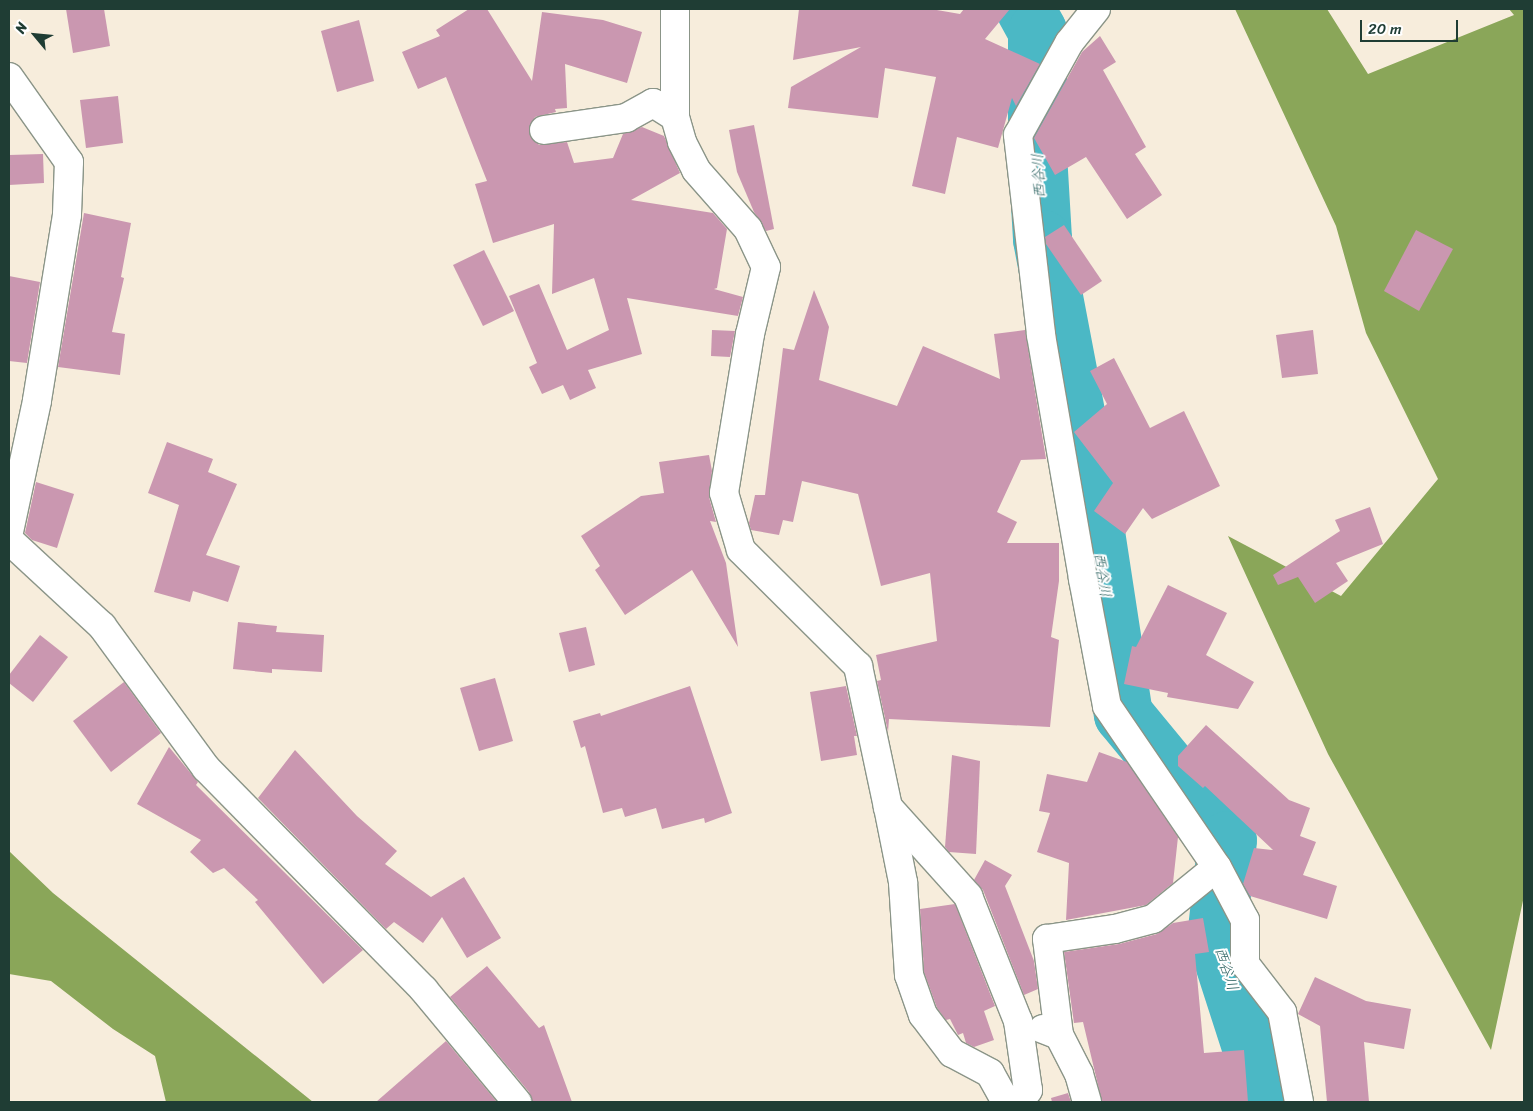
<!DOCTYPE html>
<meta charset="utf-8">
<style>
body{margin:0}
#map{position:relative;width:1533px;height:1111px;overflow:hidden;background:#f7eddc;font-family:Sriracha,"Klee One",sans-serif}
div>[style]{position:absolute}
.forest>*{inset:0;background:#8aa659}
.river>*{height:59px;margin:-29.5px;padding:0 29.5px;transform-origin:29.5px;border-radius:29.5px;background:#4bb8c5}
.building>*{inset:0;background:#ca97b0}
.roads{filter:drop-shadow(1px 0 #8b9588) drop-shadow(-1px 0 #8b9588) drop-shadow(0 1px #8b9588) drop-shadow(0 -1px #8b9588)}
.minor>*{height:28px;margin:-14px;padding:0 14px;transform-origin:14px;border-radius:14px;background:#fff}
span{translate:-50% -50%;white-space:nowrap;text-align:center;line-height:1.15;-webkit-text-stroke:4px #fff;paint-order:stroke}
.water-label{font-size:15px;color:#2c6260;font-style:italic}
.frame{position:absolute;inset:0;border:10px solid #1f3d34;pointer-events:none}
.north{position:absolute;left:10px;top:10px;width:50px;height:50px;-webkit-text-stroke:4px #fff;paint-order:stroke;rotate:298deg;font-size:14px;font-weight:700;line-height:20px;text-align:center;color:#1f3d34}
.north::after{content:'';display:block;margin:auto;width:18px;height:22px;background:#1f3d34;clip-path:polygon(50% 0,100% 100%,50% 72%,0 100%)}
.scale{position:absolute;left:1360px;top:20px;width:98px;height:22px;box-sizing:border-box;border:2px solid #1f3d34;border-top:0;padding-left:6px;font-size:15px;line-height:18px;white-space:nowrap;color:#1f3d34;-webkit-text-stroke:4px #fff;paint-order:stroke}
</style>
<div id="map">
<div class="forest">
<div style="clip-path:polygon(1235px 9px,1327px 9px,1368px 74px,1514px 15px,1509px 9px,1524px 9px,1524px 896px,1491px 1050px,1328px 754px,1228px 536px,1341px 596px,1438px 479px,1366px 333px,1336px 226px)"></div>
<div style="clip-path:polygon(9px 851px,53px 893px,313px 1102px,166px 1102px,155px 1056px,113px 1029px,51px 981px,9px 974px)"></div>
</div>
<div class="river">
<div style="left:1025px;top:9px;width:25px;rotate:61deg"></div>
<div style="left:1037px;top:31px;width:123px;rotate:90deg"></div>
<div style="left:1037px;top:154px;width:85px;rotate:86.6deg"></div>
<div style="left:1042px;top:239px;width:225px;rotate:79.2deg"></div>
<div style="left:1084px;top:460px;width:257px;rotate:81.3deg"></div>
<div style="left:1123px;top:714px;width:163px;rotate:50.5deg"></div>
<div style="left:1227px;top:840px;width:99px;rotate:96.4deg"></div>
<div style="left:1216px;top:938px;width:172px;rotate:72.1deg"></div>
</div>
<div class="building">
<div style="clip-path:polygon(66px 9px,104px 9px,110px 46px,73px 53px)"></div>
<div style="clip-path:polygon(469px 9px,487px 9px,532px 81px,542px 12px,603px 20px,642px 32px,627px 83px,565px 64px,567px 108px,555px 109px,556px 112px,535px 117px,529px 133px,539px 145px,567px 142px,574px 163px,613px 158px,623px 134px,642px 127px,664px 136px,680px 173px,631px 200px,713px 213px,727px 229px,717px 288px,714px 289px,743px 297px,738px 316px,627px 298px,642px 354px,588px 370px,596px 388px,570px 400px,563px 385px,542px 394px,529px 367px,537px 363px,509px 296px,539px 284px,567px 350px,609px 330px,594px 278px,552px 294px,554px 224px,493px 243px,475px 184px,487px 181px,446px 77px,418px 89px,402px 52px,440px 36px,436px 30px)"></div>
<div style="clip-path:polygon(799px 9px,931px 9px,960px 14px,964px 9px,1010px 9px,985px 39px,1040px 64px,1016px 106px,1012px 98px,998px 148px,957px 137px,945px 194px,912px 186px,936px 77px,885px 68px,878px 118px,788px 108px,791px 87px,861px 47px,793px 60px)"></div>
<div style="clip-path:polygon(359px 20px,374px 81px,337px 92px,321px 31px)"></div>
<div style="clip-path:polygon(1100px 36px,1116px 62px,1103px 70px,1146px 147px,1135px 154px,1162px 195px,1127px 219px,1086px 157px,1055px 175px,1034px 138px,1082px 52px)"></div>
<div style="clip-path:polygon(118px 96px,123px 143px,86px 148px,80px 100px)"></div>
<div style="clip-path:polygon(754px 125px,774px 229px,766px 231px,754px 212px,737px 172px,729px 130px)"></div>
<div style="clip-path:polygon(43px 154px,44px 183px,9px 185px,9px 155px)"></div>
<div style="clip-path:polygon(84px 213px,131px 223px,121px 277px,124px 278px,112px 332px,125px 334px,120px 375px,58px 367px)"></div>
<div style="clip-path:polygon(1064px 225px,1102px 281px,1081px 295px,1046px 244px,1045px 237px)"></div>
<div style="clip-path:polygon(1416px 230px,1453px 249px,1419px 311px,1384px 291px)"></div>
<div style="clip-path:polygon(484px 250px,514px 311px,483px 326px,453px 265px)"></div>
<div style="clip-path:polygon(9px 276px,40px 282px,27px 363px,9px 361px)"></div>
<div style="clip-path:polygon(814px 290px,829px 327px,819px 380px,897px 406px,923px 346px,1000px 379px,994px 334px,1025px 330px,1046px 459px,1021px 460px,997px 512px,1017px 522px,1007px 543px,1059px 543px,1059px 581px,1051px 637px,1059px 640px,1050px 727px,889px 719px,888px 732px,877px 681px,881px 680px,876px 655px,937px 641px,930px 573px,881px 586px,858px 494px,802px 481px,793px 522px,783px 520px,779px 535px,751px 530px,749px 523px,755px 495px,765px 495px,783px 348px,794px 350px)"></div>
<div style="clip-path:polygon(712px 330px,735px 331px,730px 357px,711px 356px)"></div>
<div style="clip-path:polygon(1313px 330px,1318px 374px,1282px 378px,1276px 335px)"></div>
<div style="clip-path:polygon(1114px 358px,1150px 428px,1184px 411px,1220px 486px,1152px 519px,1143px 508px,1125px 534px,1094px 511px,1113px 483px,1074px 432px,1107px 404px,1090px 371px)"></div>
<div style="clip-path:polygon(167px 442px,213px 459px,208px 472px,237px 484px,206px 555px,240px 566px,228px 602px,193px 591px,190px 602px,154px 592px,179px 505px,148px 493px)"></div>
<div style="clip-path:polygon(709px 455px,712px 471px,709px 497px,716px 522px,710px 521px,726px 563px,738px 647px,692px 570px,625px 615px,595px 570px,600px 566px,581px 536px,641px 496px,664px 493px,659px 462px)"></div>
<div style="clip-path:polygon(36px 482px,74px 494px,57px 548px,32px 540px,25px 533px)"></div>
<div style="clip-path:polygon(1370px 507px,1383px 544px,1336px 563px,1348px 581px,1315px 603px,1298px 577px,1278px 585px,1273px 575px,1340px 531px,1335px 520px)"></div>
<div style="clip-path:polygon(1168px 585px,1227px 613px,1206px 655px,1254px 682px,1238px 709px,1167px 697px,1168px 693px,1124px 684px,1132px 646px,1136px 647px)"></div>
<div style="clip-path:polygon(238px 622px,277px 626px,276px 632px,324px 635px,322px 672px,272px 669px,272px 673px,233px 669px)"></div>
<div style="clip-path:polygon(586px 627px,595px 665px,569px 672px,559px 633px)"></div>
<div style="clip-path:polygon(40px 635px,68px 657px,33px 702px,9px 683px,9px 675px)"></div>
<div style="clip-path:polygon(495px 678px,513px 741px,479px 751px,460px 688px)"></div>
<div style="clip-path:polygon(124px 682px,161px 733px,111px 772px,73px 721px)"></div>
<div style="clip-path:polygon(690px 686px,732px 813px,705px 823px,704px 818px,662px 829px,656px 808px,625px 817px,622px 808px,603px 813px,585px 746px,581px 748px,573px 721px,600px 713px,601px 716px)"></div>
<div style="clip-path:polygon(846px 686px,857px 736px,854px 736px,857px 755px,821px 761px,810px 692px)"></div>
<div style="clip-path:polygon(1206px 725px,1289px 800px,1310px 808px,1300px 836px,1316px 842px,1303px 875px,1337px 886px,1327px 919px,1250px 896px,1243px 884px,1254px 848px,1273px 850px,1205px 786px,1203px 788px,1178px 766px,1178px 756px)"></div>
<div style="clip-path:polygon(169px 747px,198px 782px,196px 785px,363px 950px,323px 984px,255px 902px,258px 900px,224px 868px,213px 873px,190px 852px,201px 840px,137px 804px)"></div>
<div style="clip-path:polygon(295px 750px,357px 816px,397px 851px,385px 864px,431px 897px,464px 877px,501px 938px,467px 958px,442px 917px,423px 943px,394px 922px,386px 929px,258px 798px)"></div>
<div style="clip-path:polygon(1099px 752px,1127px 762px,1178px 837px,1173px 883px,1146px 905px,1066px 920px,1069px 863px,1037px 852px,1050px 813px,1039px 811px,1047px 774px,1087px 782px)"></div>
<div style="clip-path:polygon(952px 755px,980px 761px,976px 854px,949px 852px,945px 847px)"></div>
<div style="clip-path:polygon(985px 860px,1012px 875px,1005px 886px,1034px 961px,1038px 989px,1024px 995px,983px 890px,974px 880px)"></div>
<div style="clip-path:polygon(955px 904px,995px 1006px,984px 1011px,994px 1040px,974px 1047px,966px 1043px,963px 1033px,958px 1035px,950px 1019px,946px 1020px,937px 1008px,924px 972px,920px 909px)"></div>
<div style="clip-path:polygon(1203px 918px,1209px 952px,1195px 954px,1204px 1053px,1244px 1050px,1248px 1102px,1102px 1102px,1083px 1022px,1074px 1023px,1064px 952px,1119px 944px,1157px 934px,1173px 923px)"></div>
<div style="clip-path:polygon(487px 966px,539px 1028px,544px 1025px,572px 1102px,532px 1102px,529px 1092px,450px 997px)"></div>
<div style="clip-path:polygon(1315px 977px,1366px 1001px,1411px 1009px,1404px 1049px,1364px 1042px,1369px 1102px,1327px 1102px,1320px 1026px,1298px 1014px)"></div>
<div style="clip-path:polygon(446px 1041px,497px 1102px,376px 1102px)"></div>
<div style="clip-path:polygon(1068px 1093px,1071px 1102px,1052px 1102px,1051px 1098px)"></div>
</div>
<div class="roads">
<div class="minor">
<div style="left:675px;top:9px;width:108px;rotate:90deg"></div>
<div style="left:675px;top:117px;width:26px;rotate:74deg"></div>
<div style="left:682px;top:142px;width:31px;rotate:63deg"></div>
<div style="left:696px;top:170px;width:79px;rotate:48.6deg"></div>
<div style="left:748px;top:229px;width:42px;rotate:64.7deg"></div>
<div style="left:766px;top:267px;width:69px;rotate:103.4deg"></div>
<div style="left:750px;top:334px;width:161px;rotate:99.3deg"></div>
<div style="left:724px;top:493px;width:59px;rotate:73.4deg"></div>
<div style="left:741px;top:550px;width:165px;rotate:44.8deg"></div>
<div style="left:858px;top:666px;width:144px;rotate:78deg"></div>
<div style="left:888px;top:807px;width:120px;rotate:48deg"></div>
<div style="left:968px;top:896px;width:135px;rotate:68.2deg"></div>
<div style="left:1018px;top:1021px;width:70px;rotate:81.8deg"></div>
<div style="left:1028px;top:1090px;width:14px;rotate:129deg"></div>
<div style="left:1019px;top:1101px;width:13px;rotate:176deg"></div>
<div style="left:1006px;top:1102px;width:33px;rotate:-119deg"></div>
<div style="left:990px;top:1073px;width:43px;rotate:-152.2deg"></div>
<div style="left:952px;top:1053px;width:48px;rotate:-127.3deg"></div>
<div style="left:923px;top:1015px;width:42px;rotate:-109.3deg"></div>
<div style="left:909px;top:975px;width:93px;rotate:-93.7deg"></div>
<div style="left:903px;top:882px;width:76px;rotate:-101.3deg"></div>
<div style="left:1096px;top:9px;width:43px;rotate:128.5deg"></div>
<div style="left:1069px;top:43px;width:105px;rotate:119deg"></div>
<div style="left:1018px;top:135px;width:201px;rotate:83.4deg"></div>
<div style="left:1041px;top:335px;width:248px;rotate:80.2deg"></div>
<div style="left:1083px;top:579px;width:129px;rotate:79.3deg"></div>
<div style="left:1107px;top:706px;width:195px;rotate:55.7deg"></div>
<div style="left:1217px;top:867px;width:60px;rotate:62.2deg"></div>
<div style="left:1245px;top:920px;width:44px;rotate:90deg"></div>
<div style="left:1245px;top:964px;width:61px;rotate:52.4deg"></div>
<div style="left:1282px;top:1012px;width:92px;rotate:79.3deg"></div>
<div style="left:9px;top:77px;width:104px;rotate:54.8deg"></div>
<div style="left:69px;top:162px;width:53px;rotate:92.2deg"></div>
<div style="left:67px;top:215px;width:188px;rotate:99.2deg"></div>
<div style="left:37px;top:401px;width:134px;rotate:102.1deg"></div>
<div style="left:544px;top:130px;width:83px;rotate:-8.3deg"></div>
<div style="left:626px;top:118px;width:31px;rotate:-29deg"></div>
<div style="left:653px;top:103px;width:26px;rotate:32deg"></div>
<div style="left:9px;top:540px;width:127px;rotate:42.8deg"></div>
<div style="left:102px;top:626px;width:176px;rotate:53.8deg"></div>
<div style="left:206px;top:768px;width:311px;rotate:45.5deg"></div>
<div style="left:424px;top:990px;width:146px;rotate:50.3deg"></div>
<div style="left:1043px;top:1029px;width:17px;rotate:21deg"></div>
<div style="left:1059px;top:1035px;width:44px;rotate:62.9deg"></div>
<div style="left:1079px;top:1074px;width:29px;rotate:74deg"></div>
<div style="left:1059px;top:1035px;width:97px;rotate:-97.1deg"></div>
<div style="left:1047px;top:939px;width:69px;rotate:-8.4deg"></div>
<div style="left:1115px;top:929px;width:39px;rotate:-15deg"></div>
<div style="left:1153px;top:919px;width:82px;rotate:-39.1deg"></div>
</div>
</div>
<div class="water-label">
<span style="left:1039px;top:176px;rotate:-93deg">西谷川</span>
<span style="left:1102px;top:575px;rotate:81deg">西谷川</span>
<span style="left:1226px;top:969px;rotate:72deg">西谷川</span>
</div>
<div class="frame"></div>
<div class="north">N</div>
<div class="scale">20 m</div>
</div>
